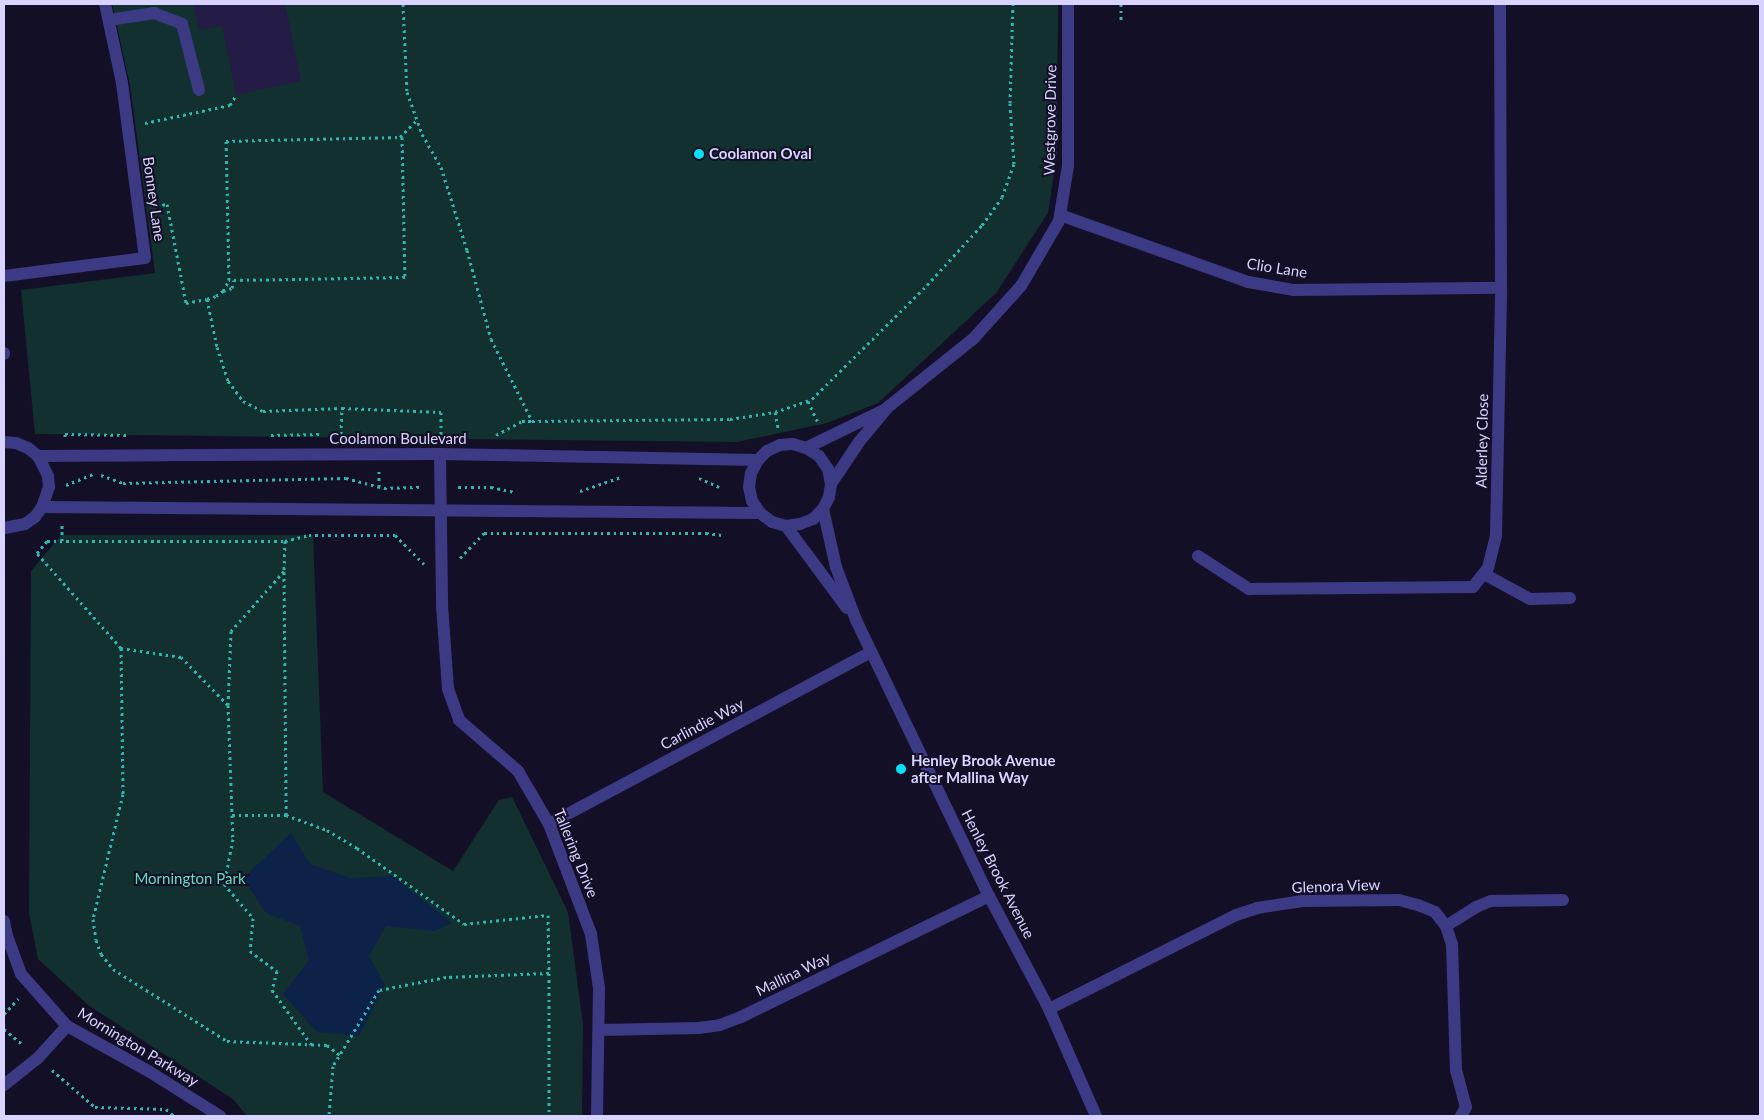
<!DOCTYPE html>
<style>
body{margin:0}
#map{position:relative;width:1764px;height:1120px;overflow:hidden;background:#130f26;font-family:Lato,sans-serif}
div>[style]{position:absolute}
.green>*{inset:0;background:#12302f}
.water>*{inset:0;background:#0c2248}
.building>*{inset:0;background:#241b47}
.path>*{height:3px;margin-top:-1.5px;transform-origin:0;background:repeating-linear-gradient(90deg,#2fb8b0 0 2.5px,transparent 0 6.5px)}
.minor>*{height:12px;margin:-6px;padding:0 6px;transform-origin:6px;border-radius:6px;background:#3d3a85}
.dots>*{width:14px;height:14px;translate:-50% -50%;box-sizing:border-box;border:2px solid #130f26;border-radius:50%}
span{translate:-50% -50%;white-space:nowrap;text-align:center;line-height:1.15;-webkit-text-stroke:4px #130f26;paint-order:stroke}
.street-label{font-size:15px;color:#d9d4ff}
.poi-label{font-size:15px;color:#d9d4ff;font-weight:700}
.left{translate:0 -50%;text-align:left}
.park-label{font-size:15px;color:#5fe0c0}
.frame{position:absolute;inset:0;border:5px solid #d9d4ff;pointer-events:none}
</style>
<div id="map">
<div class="green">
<div style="clip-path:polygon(112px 4px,1058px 4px,1057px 154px,1048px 213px,996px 293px,878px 403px,827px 423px,737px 442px,35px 434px,21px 290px,155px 273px,130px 85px)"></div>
<div style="clip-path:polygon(61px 535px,313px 535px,323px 792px,453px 871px,499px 800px,512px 797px,568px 912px,583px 1024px,582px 1116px,247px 1116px,233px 1099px,88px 1005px,38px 959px,29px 913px,31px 571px)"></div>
</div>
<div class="water">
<div style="clip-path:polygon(291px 833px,310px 864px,350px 878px,392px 876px,452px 923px,434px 931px,386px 926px,369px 956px,385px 985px,359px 1036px,317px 1032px,283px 994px,309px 960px,300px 926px,266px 913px,243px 878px)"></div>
</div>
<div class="building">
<div style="clip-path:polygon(193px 4px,285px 4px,301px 81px,236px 95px,222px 26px,199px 30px)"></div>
</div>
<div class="path">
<div style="left:403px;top:4px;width:88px;rotate:87.4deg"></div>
<div style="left:407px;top:92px;width:45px;rotate:70.3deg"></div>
<div style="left:422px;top:134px;width:38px;rotate:60deg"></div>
<div style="left:441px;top:167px;width:87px;rotate:72.6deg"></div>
<div style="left:467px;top:250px;width:92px;rotate:74.9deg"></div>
<div style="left:491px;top:339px;width:92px;rotate:63.4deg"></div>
<div style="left:532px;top:421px;width:198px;rotate:-0.6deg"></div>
<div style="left:730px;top:419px;width:46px;rotate:-8.8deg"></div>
<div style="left:775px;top:412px;width:39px;rotate:-19deg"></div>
<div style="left:812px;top:399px;width:162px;rotate:-44.7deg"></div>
<div style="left:927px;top:285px;width:81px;rotate:-47.5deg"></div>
<div style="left:982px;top:225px;width:34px;rotate:-54deg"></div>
<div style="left:1002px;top:197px;width:35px;rotate:-70deg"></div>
<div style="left:1014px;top:164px;width:61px;rotate:-93.8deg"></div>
<div style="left:1010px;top:103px;width:99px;rotate:-88.3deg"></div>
<div style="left:1121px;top:4px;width:16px;rotate:90deg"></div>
<div style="left:145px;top:123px;width:87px;rotate:-12deg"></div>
<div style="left:230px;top:105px;width:12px;rotate:-59deg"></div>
<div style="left:400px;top:137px;width:24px;rotate:-45deg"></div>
<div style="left:402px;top:137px;width:140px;rotate:88.8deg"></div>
<div style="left:405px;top:277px;width:176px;rotate:179deg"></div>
<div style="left:229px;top:280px;width:139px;rotate:-91.2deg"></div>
<div style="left:226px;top:141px;width:176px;rotate:-1.3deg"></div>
<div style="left:156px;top:206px;width:11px;rotate:-10deg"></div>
<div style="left:167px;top:204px;width:101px;rotate:79.1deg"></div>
<div style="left:186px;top:303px;width:21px;rotate:-11deg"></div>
<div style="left:207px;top:299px;width:49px;rotate:78.2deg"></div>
<div style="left:217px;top:347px;width:36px;rotate:72deg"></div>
<div style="left:228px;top:381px;width:25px;rotate:53deg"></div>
<div style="left:243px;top:401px;width:22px;rotate:27deg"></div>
<div style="left:263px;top:411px;width:79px;rotate:-2.2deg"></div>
<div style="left:342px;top:408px;width:99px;rotate:2.3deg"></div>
<div style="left:441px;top:412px;width:24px;rotate:90deg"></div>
<div style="left:223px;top:291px;width:9px;rotate:-18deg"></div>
<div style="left:232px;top:288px;width:8px;rotate:-76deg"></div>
<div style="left:207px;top:299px;width:9px;rotate:-18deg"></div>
<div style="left:216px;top:296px;width:9px;rotate:-36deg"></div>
<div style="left:223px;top:291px;width:13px;rotate:-61deg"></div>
<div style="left:808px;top:401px;width:23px;rotate:65deg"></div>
<div style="left:775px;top:412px;width:16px;rotate:79deg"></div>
<div style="left:341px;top:434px;width:26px;rotate:-88deg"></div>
<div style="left:271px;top:435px;width:52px;rotate:-1.1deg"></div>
<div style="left:496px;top:435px;width:30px;rotate:-28deg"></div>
<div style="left:522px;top:421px;width:10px"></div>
<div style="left:65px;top:437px;width:3px;rotate:-90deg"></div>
<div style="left:65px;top:434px;width:63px;rotate:0.9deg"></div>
<div style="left:379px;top:471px;width:16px;rotate:90deg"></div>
<div style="left:101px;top:475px;width:23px;rotate:20deg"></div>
<div style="left:123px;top:483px;width:223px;rotate:-1.3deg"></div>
<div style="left:346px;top:478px;width:39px;rotate:15deg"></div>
<div style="left:384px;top:488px;width:38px;rotate:-2deg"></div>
<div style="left:699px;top:478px;width:22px;rotate:24deg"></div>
<div style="left:66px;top:485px;width:29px;rotate:-22deg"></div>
<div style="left:458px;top:487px;width:33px"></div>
<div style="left:491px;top:487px;width:24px;rotate:12deg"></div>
<div style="left:580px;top:491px;width:43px;rotate:-18.9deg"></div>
<div style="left:62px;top:541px;width:18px;rotate:-90deg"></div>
<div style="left:285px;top:541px;width:25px;rotate:-14deg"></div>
<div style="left:309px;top:535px;width:86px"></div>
<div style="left:395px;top:535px;width:41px;rotate:45deg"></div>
<div style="left:460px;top:558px;width:35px;rotate:-46deg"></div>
<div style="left:484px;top:533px;width:222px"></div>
<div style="left:706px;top:533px;width:16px;rotate:7deg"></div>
<div style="left:284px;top:572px;width:243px;rotate:89.5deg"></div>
<div style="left:121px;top:648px;width:146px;rotate:89.2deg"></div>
<div style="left:123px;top:794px;width:129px;rotate:103.5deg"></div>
<div style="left:93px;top:919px;width:21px;rotate:82deg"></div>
<div style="left:96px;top:940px;width:15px;rotate:70deg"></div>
<div style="left:101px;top:954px;width:19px;rotate:51deg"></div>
<div style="left:113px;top:969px;width:135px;rotate:32.3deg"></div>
<div style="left:227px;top:1041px;width:100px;rotate:2.3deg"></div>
<div style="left:327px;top:1045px;width:16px;rotate:38deg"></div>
<div style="left:228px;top:705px;width:67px;rotate:-134.4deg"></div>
<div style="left:181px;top:657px;width:61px;rotate:-171.5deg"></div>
<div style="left:121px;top:648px;width:127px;rotate:-131.5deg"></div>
<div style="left:37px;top:553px;width:16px;rotate:-50deg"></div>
<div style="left:47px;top:541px;width:238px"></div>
<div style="left:285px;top:541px;width:30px;rotate:92deg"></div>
<div style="left:284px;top:571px;width:80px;rotate:131.5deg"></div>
<div style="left:231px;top:631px;width:74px;rotate:92.3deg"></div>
<div style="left:228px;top:705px;width:110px;rotate:87.9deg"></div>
<div style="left:232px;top:815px;width:54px"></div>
<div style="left:286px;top:815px;width:44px;rotate:20.1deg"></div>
<div style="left:327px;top:830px;width:35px;rotate:31deg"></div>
<div style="left:357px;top:848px;width:131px;rotate:35.4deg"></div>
<div style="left:464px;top:924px;width:84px;rotate:-6.1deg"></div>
<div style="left:548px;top:915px;width:58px;rotate:89deg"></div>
<div style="left:549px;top:973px;width:103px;rotate:177.8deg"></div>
<div style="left:446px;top:977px;width:68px;rotate:169deg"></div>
<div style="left:379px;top:990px;width:89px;rotate:121.2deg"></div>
<div style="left:333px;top:1066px;width:50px;rotate:94.6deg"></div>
<div style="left:232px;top:815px;width:24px;rotate:88deg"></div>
<div style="left:233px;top:839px;width:46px;rotate:101.3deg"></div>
<div style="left:224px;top:884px;width:45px;rotate:49.5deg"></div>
<div style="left:253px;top:918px;width:33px;rotate:95deg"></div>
<div style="left:250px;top:951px;width:34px;rotate:37deg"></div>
<div style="left:277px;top:971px;width:20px;rotate:105deg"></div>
<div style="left:272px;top:990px;width:67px;rotate:54.2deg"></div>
<div style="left:549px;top:973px;width:143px;rotate:90deg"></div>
<div style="left:4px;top:1014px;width:21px;rotate:-47deg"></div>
<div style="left:4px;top:1029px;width:26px;rotate:40deg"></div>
<div style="left:52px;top:1070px;width:57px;rotate:40.7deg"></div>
<div style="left:95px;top:1107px;width:71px;rotate:1.6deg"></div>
<div style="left:166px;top:1109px;width:11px;rotate:41deg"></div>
</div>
<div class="minor">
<div style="left:109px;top:20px;width:46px;rotate:-8.8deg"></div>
<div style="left:154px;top:13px;width:30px;rotate:21deg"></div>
<div style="left:182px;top:24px;width:68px;rotate:75.6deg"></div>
<div style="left:1060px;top:215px;width:200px;rotate:19.6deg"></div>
<div style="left:1248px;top:282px;width:47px;rotate:9.9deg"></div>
<div style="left:1294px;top:290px;width:207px;rotate:-0.6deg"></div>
<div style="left:4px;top:276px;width:142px;rotate:-7.3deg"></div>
<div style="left:145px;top:258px;width:177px;rotate:-97.5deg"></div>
<div style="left:122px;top:83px;width:81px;rotate:-102.1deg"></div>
<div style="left:4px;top:353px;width:1px;rotate:90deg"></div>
<div style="left:4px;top:442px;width:12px;rotate:5deg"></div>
<div style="left:16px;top:443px;width:13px;rotate:23deg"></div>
<div style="left:28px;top:448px;width:13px;rotate:39deg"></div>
<div style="left:38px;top:456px;width:22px;rotate:63deg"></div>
<div style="left:48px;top:476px;width:11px;rotate:85deg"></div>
<div style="left:49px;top:487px;width:21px;rotate:109deg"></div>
<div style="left:42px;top:507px;width:12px;rotate:125deg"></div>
<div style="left:35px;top:517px;width:12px;rotate:145deg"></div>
<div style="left:25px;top:524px;width:21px;rotate:169deg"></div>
<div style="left:806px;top:448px;width:87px;rotate:-26deg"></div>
<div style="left:440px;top:454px;width:151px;rotate:89.2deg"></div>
<div style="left:442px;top:605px;width:84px;rotate:85.9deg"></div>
<div style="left:448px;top:689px;width:33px;rotate:70deg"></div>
<div style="left:459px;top:720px;width:78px;rotate:40.8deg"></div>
<div style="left:518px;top:771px;width:61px;rotate:59.7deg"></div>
<div style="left:549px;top:824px;width:118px;rotate:69.1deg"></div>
<div style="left:591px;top:934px;width:55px;rotate:81.6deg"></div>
<div style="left:599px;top:988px;width:128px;rotate:90.9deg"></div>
<div style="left:38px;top:456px;width:402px;rotate:-0.3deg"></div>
<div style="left:440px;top:454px;width:318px;rotate:1.1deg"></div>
<div style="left:831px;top:484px;width:15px;rotate:-101deg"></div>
<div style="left:828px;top:469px;width:16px;rotate:-125deg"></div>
<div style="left:819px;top:456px;width:15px;rotate:-148deg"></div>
<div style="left:806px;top:448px;width:14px;rotate:-163deg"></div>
<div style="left:793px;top:444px;width:13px;rotate:176deg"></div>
<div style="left:780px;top:445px;width:14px;rotate:155deg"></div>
<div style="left:767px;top:451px;width:13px;rotate:135deg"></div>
<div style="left:758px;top:460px;width:15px;rotate:118deg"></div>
<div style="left:751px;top:473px;width:14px;rotate:98deg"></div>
<div style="left:749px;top:487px;width:14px;rotate:78deg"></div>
<div style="left:752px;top:501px;width:14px;rotate:56deg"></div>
<div style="left:760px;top:513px;width:15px;rotate:37deg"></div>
<div style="left:772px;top:522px;width:15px;rotate:16deg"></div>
<div style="left:786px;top:526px;width:14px;rotate:-8deg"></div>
<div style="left:800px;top:524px;width:14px;rotate:-21deg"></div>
<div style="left:813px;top:519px;width:14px;rotate:-45deg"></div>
<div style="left:823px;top:509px;width:13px;rotate:-63deg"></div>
<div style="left:829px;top:497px;width:13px;rotate:-81deg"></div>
<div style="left:831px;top:484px;width:50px;rotate:-56.3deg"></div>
<div style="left:859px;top:442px;width:45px;rotate:-50.4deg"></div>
<div style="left:888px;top:407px;width:110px;rotate:-38.7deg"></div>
<div style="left:974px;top:338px;width:70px;rotate:-47.9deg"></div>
<div style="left:1021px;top:286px;width:75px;rotate:-59.7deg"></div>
<div style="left:1059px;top:221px;width:56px;rotate:-80.7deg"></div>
<div style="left:1068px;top:166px;width:162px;rotate:-90deg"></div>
<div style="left:42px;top:507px;width:718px;rotate:0.48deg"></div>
<div style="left:823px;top:509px;width:59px;rotate:77.4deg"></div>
<div style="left:836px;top:567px;width:57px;rotate:69.3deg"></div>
<div style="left:856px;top:620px;width:306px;rotate:64.3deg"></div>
<div style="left:989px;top:896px;width:128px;rotate:62deg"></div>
<div style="left:1049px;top:1009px;width:117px;rotate:66.3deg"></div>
<div style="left:786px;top:526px;width:102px;rotate:53.4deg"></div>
<div style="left:1198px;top:556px;width:61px;rotate:32.9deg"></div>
<div style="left:1249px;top:589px;width:224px;rotate:-0.5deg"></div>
<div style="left:1473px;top:587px;width:24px;rotate:-52deg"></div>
<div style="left:1488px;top:568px;width:34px;rotate:-76deg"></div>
<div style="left:1496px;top:535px;width:247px;rotate:-88.8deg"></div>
<div style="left:1501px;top:288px;width:284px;rotate:-90.2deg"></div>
<div style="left:1484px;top:574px;width:52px;rotate:28.5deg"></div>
<div style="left:1530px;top:599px;width:40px;rotate:-1.4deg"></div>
<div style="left:549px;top:824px;width:365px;rotate:-28.1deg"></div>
<div style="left:4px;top:921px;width:15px;rotate:79deg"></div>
<div style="left:7px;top:936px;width:40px;rotate:69.8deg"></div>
<div style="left:21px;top:974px;width:69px;rotate:48.5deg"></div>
<div style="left:67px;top:1026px;width:95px;rotate:29deg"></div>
<div style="left:150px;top:1072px;width:83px;rotate:32.2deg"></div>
<div style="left:1446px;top:926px;width:36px;rotate:-32deg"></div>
<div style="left:1476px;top:907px;width:16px;rotate:-22deg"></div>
<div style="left:1491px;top:901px;width:72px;rotate:-0.8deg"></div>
<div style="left:1049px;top:1009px;width:209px;rotate:-26.7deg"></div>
<div style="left:1236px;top:915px;width:22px;rotate:-18deg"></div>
<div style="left:1257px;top:908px;width:46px;rotate:-8.8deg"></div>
<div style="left:1302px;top:901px;width:97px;rotate:-0.6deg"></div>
<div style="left:1399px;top:900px;width:20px;rotate:15deg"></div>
<div style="left:1418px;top:905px;width:18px;rotate:22deg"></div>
<div style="left:1435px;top:912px;width:18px;rotate:52deg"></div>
<div style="left:1446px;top:926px;width:19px;rotate:72deg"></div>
<div style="left:1452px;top:944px;width:126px;rotate:88.2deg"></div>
<div style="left:1456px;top:1070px;width:38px;rotate:75deg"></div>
<div style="left:1466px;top:1107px;width:10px;rotate:119deg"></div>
<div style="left:599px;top:1030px;width:100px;rotate:-1.1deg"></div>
<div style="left:699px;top:1028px;width:21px;rotate:-8deg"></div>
<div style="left:720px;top:1025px;width:22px;rotate:-21deg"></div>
<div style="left:741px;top:1017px;width:276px;rotate:-26deg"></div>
<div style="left:4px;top:1085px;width:43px;rotate:-38.5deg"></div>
<div style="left:38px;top:1058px;width:43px;rotate:-47.8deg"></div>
</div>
<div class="dots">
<div style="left:699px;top:154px;background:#00e5ff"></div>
<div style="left:901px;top:769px;background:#00e5ff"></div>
</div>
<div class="street-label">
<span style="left:1050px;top:120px;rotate:-89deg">Westgrove Drive</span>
<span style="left:154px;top:199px;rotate:82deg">Bonney Lane</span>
<span style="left:1277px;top:268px;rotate:9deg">Clio Lane</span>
<span style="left:398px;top:439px">Coolamon Boulevard</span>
<span style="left:1482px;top:441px;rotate:-89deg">Alderley Close</span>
<span style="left:702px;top:724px;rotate:-28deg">Carlindie Way</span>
<span style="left:576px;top:853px;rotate:68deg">Tallering Drive</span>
<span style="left:998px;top:874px;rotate:63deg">Henley Brook Avenue</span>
<span style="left:1336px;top:886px;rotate:-2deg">Glenora View</span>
<span style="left:793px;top:974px;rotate:-26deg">Mallina Way</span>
<span style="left:138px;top:1047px;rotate:31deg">Mornington Parkway</span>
</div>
<div class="poi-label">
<span class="left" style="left:709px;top:154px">Coolamon Oval</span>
<span class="left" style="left:911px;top:769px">Henley Brook Avenue<br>after Mallina Way</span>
</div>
<div class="park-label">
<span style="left:190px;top:879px">Mornington Park</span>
</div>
<div class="frame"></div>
</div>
